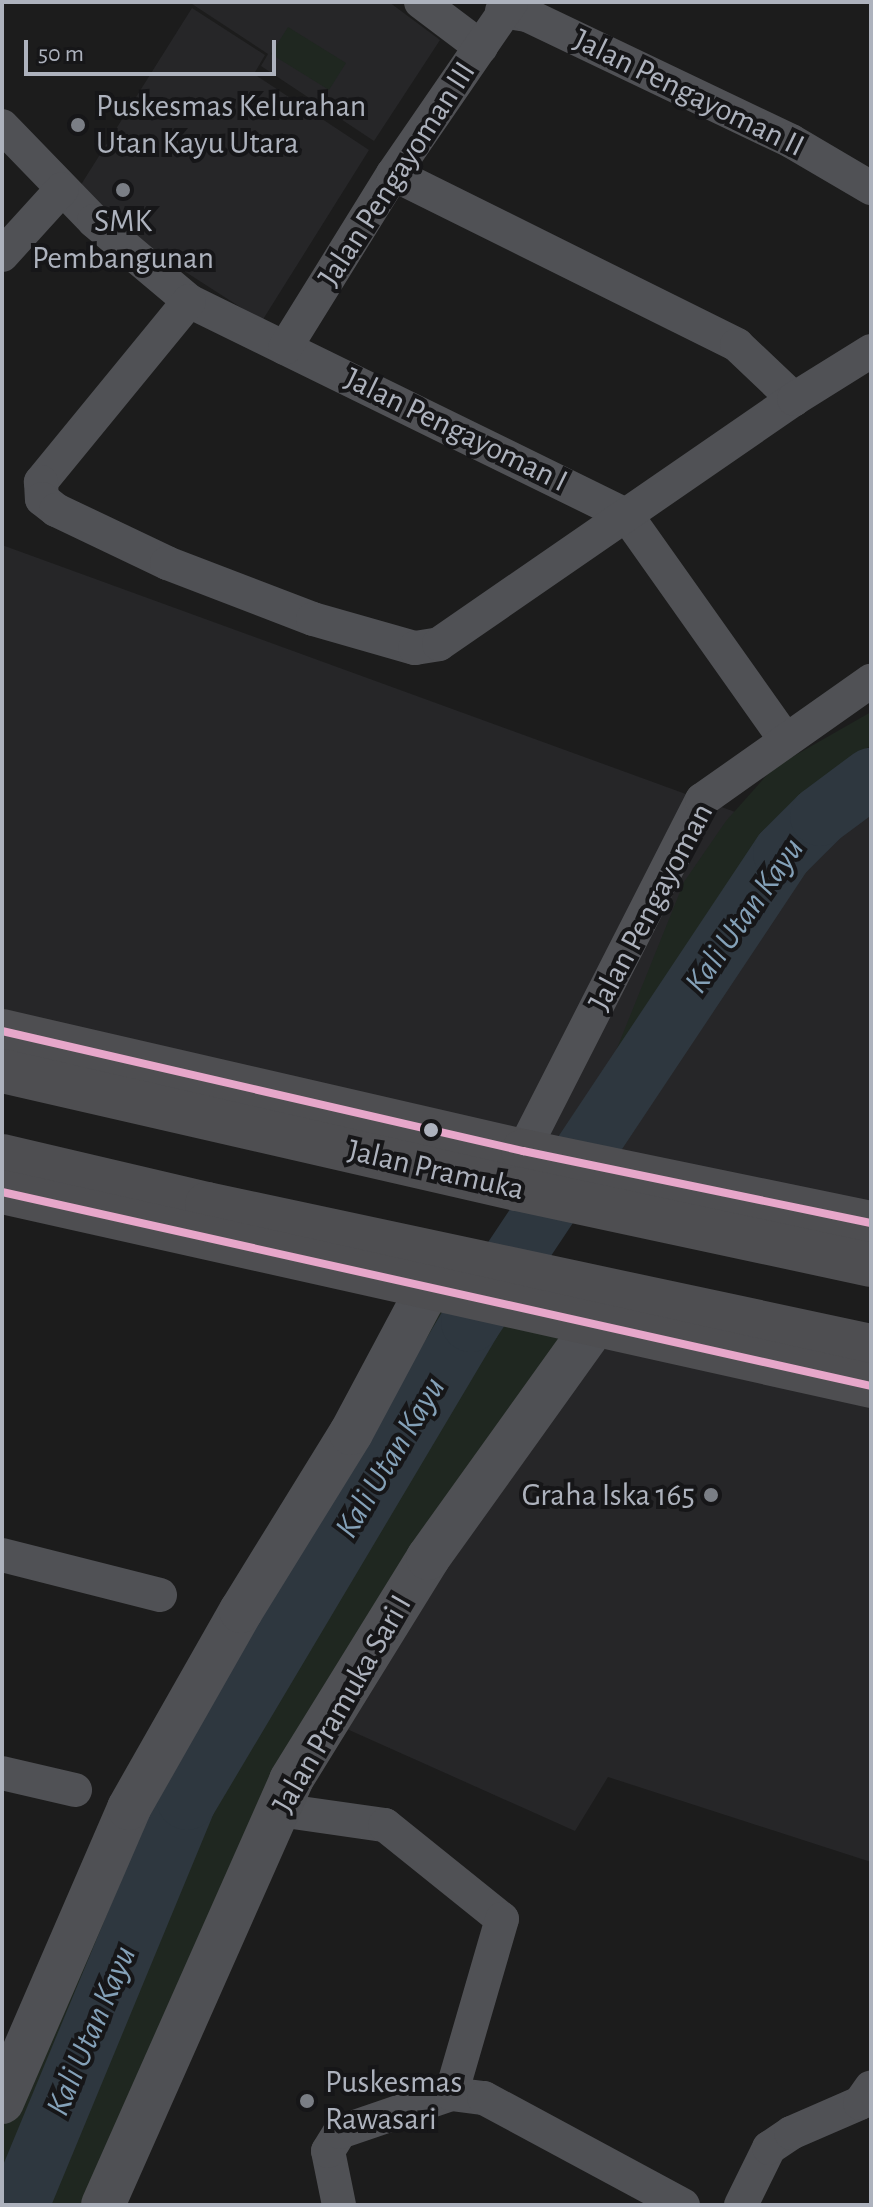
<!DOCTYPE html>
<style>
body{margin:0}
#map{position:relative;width:873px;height:2207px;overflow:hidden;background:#1c1c1c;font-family:"Alegreya Sans",sans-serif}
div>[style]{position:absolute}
.built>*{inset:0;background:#262628}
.green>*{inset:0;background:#1f2720}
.river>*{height:60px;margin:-30px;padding:0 30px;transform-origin:30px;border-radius:30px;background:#2e373f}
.street>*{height:34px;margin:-17px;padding:0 17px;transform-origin:17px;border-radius:17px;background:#505155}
.secondary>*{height:44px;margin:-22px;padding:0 22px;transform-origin:22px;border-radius:22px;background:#4f5054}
.primary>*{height:44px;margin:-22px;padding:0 22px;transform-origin:22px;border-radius:22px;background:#4e4e51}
.bus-1>*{height:8px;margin:-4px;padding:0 4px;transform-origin:4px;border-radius:4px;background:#e7a7ca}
.dots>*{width:22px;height:22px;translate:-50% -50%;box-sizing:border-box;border:4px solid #161618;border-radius:50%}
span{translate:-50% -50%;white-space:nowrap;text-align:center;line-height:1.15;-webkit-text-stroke:8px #161618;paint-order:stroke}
.street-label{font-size:32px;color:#adb2bd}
.poi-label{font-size:32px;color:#adb2bd}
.left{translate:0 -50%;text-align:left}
.right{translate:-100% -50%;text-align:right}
.water-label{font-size:34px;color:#84a1b8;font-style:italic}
.frame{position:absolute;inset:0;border:4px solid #adb2bd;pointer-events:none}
.scale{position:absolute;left:24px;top:40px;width:252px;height:36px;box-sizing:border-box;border:4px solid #adb2bd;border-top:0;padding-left:10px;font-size:24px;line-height:28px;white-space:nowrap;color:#adb2bd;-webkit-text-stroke:6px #161618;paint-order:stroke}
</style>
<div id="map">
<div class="built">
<div style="clip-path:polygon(189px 2px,389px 2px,440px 40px,374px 141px,261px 66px,268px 54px)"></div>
<div style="clip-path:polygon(192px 8px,265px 55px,254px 74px,369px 150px,262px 321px,72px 199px)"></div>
<div style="clip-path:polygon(2px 545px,782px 829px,871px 764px,871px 1226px,2px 1031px)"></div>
<div style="clip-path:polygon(596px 1323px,871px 1385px,871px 1862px,608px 1777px,575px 1831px,329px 1721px)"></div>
</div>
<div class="green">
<div style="clip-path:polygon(288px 27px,346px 63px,329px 90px,271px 54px)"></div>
<div style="clip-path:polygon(871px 712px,871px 745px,788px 812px,708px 928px,624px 1075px,603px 1083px,684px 882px,726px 821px,773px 768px)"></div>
<div style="clip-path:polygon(431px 1294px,596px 1324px,326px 1721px,104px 2205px,2px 2205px,2px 2101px,130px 1806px)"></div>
</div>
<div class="river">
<div style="left:19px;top:2205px;width:438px;rotate:-67.5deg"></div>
<div style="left:187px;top:1800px;width:556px;rotate:-59.28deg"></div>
<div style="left:471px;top:1322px;width:563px;rotate:-56.37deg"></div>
<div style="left:783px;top:853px;width:52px;rotate:-45deg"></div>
<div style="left:820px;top:816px;width:64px;rotate:-36.7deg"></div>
</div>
<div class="street">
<div style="left:421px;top:2px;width:75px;rotate:36.9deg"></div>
<div style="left:502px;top:11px;width:25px;rotate:9deg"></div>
<div style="left:527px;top:15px;width:293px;rotate:25.5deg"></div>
<div style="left:791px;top:141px;width:93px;rotate:30.4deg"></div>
<div style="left:2px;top:126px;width:132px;rotate:45.9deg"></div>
<div style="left:94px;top:221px;width:124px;rotate:40.1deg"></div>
<div style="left:189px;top:301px;width:488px;rotate:26.1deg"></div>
<div style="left:627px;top:516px;width:273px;rotate:54.7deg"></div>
<div style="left:393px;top:174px;width:384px;rotate:26.4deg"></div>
<div style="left:737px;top:345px;width:79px;rotate:43.5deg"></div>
<div style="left:2px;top:255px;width:89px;rotate:-47.7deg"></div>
<div style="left:189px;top:301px;width:234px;rotate:129.3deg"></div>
<div style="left:41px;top:482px;width:17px;rotate:87deg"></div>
<div style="left:42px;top:499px;width:18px;rotate:38deg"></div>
<div style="left:56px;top:510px;width:123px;rotate:25.5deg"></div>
<div style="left:167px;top:563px;width:156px;rotate:21deg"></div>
<div style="left:313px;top:619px;width:106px;rotate:15.9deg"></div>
<div style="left:415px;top:648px;width:24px;rotate:-9deg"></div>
<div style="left:439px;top:644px;width:431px;rotate:-34.6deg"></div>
<div style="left:794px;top:399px;width:91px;rotate:-31.9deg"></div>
<div style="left:285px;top:348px;width:205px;rotate:-58.2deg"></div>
<div style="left:393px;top:174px;width:209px;rotate:-55.5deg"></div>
<div style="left:523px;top:1151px;width:394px;rotate:-63deg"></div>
<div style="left:702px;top:800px;width:207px;rotate:-35.2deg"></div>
<div style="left:2px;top:1555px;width:163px;rotate:14.2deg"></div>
<div style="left:2px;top:1773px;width:75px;rotate:13.1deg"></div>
<div style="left:279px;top:1810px;width:107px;rotate:8.1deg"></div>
<div style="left:385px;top:1825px;width:150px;rotate:38.8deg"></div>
<div style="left:502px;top:1919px;width:182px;rotate:106.2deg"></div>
<div style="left:339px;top:2205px;width:55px;rotate:-101.5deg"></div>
<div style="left:328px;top:2151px;width:22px;rotate:-58deg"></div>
<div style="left:340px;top:2132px;width:117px;rotate:-18.9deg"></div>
<div style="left:451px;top:2094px;width:33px;rotate:7deg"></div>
<div style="left:484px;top:2098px;width:226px;rotate:28.3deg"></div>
<div style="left:741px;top:2205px;width:64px;rotate:-63.8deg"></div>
<div style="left:769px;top:2148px;width:27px;rotate:-34deg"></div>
<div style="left:791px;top:2133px;width:75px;rotate:-23.5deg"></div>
<div style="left:860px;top:2103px;width:19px;rotate:-55deg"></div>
</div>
<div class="secondary">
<div style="left:2px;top:2102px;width:320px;rotate:-66.6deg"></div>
<div style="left:129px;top:1808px;width:227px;rotate:-60.4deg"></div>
<div style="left:241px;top:1611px;width:209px;rotate:-58.3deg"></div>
<div style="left:351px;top:1433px;width:166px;rotate:-61.9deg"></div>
<div style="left:103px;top:2205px;width:465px;rotate:-66.1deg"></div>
<div style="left:291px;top:1780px;width:261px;rotate:-58.3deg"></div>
<div style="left:428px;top:1558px;width:289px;rotate:-54.4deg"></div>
</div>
<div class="primary">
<div style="left:2px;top:1031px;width:535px;rotate:12.97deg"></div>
<div style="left:523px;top:1151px;width:355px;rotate:11.7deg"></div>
<div style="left:2px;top:1071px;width:528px;rotate:12.91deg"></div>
<div style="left:517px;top:1189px;width:362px;rotate:12.1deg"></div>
<div style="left:2px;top:1156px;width:211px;rotate:13.2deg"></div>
<div style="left:207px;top:1204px;width:679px;rotate:12.07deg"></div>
<div style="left:2px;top:1192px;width:890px;rotate:12.58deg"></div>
</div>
<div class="bus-1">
<div style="left:2px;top:1031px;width:535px;rotate:12.97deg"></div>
<div style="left:523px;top:1151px;width:355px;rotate:11.7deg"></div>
<div style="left:2px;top:1192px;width:890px;rotate:12.58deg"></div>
</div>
<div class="dots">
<div style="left:78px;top:125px;background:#7a7e85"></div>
<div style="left:123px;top:190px;background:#7a7e85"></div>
<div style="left:431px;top:1130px;background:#adb2bd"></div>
<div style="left:711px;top:1495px;background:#7a7e85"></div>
<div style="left:307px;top:2101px;background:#7a7e85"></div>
</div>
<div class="street-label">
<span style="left:689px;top:93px;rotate:26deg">Jalan Pengayoman II</span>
<span style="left:397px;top:174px;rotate:-57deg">Jalan Pengayoman III</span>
<span style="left:456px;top:430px;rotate:26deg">Jalan Pengayoman I</span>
<span style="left:651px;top:907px;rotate:-62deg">Jalan Pengayoman</span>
<span style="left:436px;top:1170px;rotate:13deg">Jalan Pramuka</span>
<span style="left:342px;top:1704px;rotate:-60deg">Jalan Pramuka Sari I</span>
</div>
<div class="poi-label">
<span class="left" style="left:96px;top:125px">Puskesmas Kelurahan<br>Utan Kayu Utara</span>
<span style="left:123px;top:240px">SMK<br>Pembangunan</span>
<span class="right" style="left:695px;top:1495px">Graha Iska 165</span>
<span class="left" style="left:325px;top:2101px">Puskesmas<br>Rawasari</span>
</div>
<div class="water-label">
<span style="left:745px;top:916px;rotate:-55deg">Kali Utan Kayu</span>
<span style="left:391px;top:1458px;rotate:-59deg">Kali Utan Kayu</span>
<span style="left:92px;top:2031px;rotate:-67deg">Kali Utan Kayu</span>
</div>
<div class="frame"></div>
<div class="scale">50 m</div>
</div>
